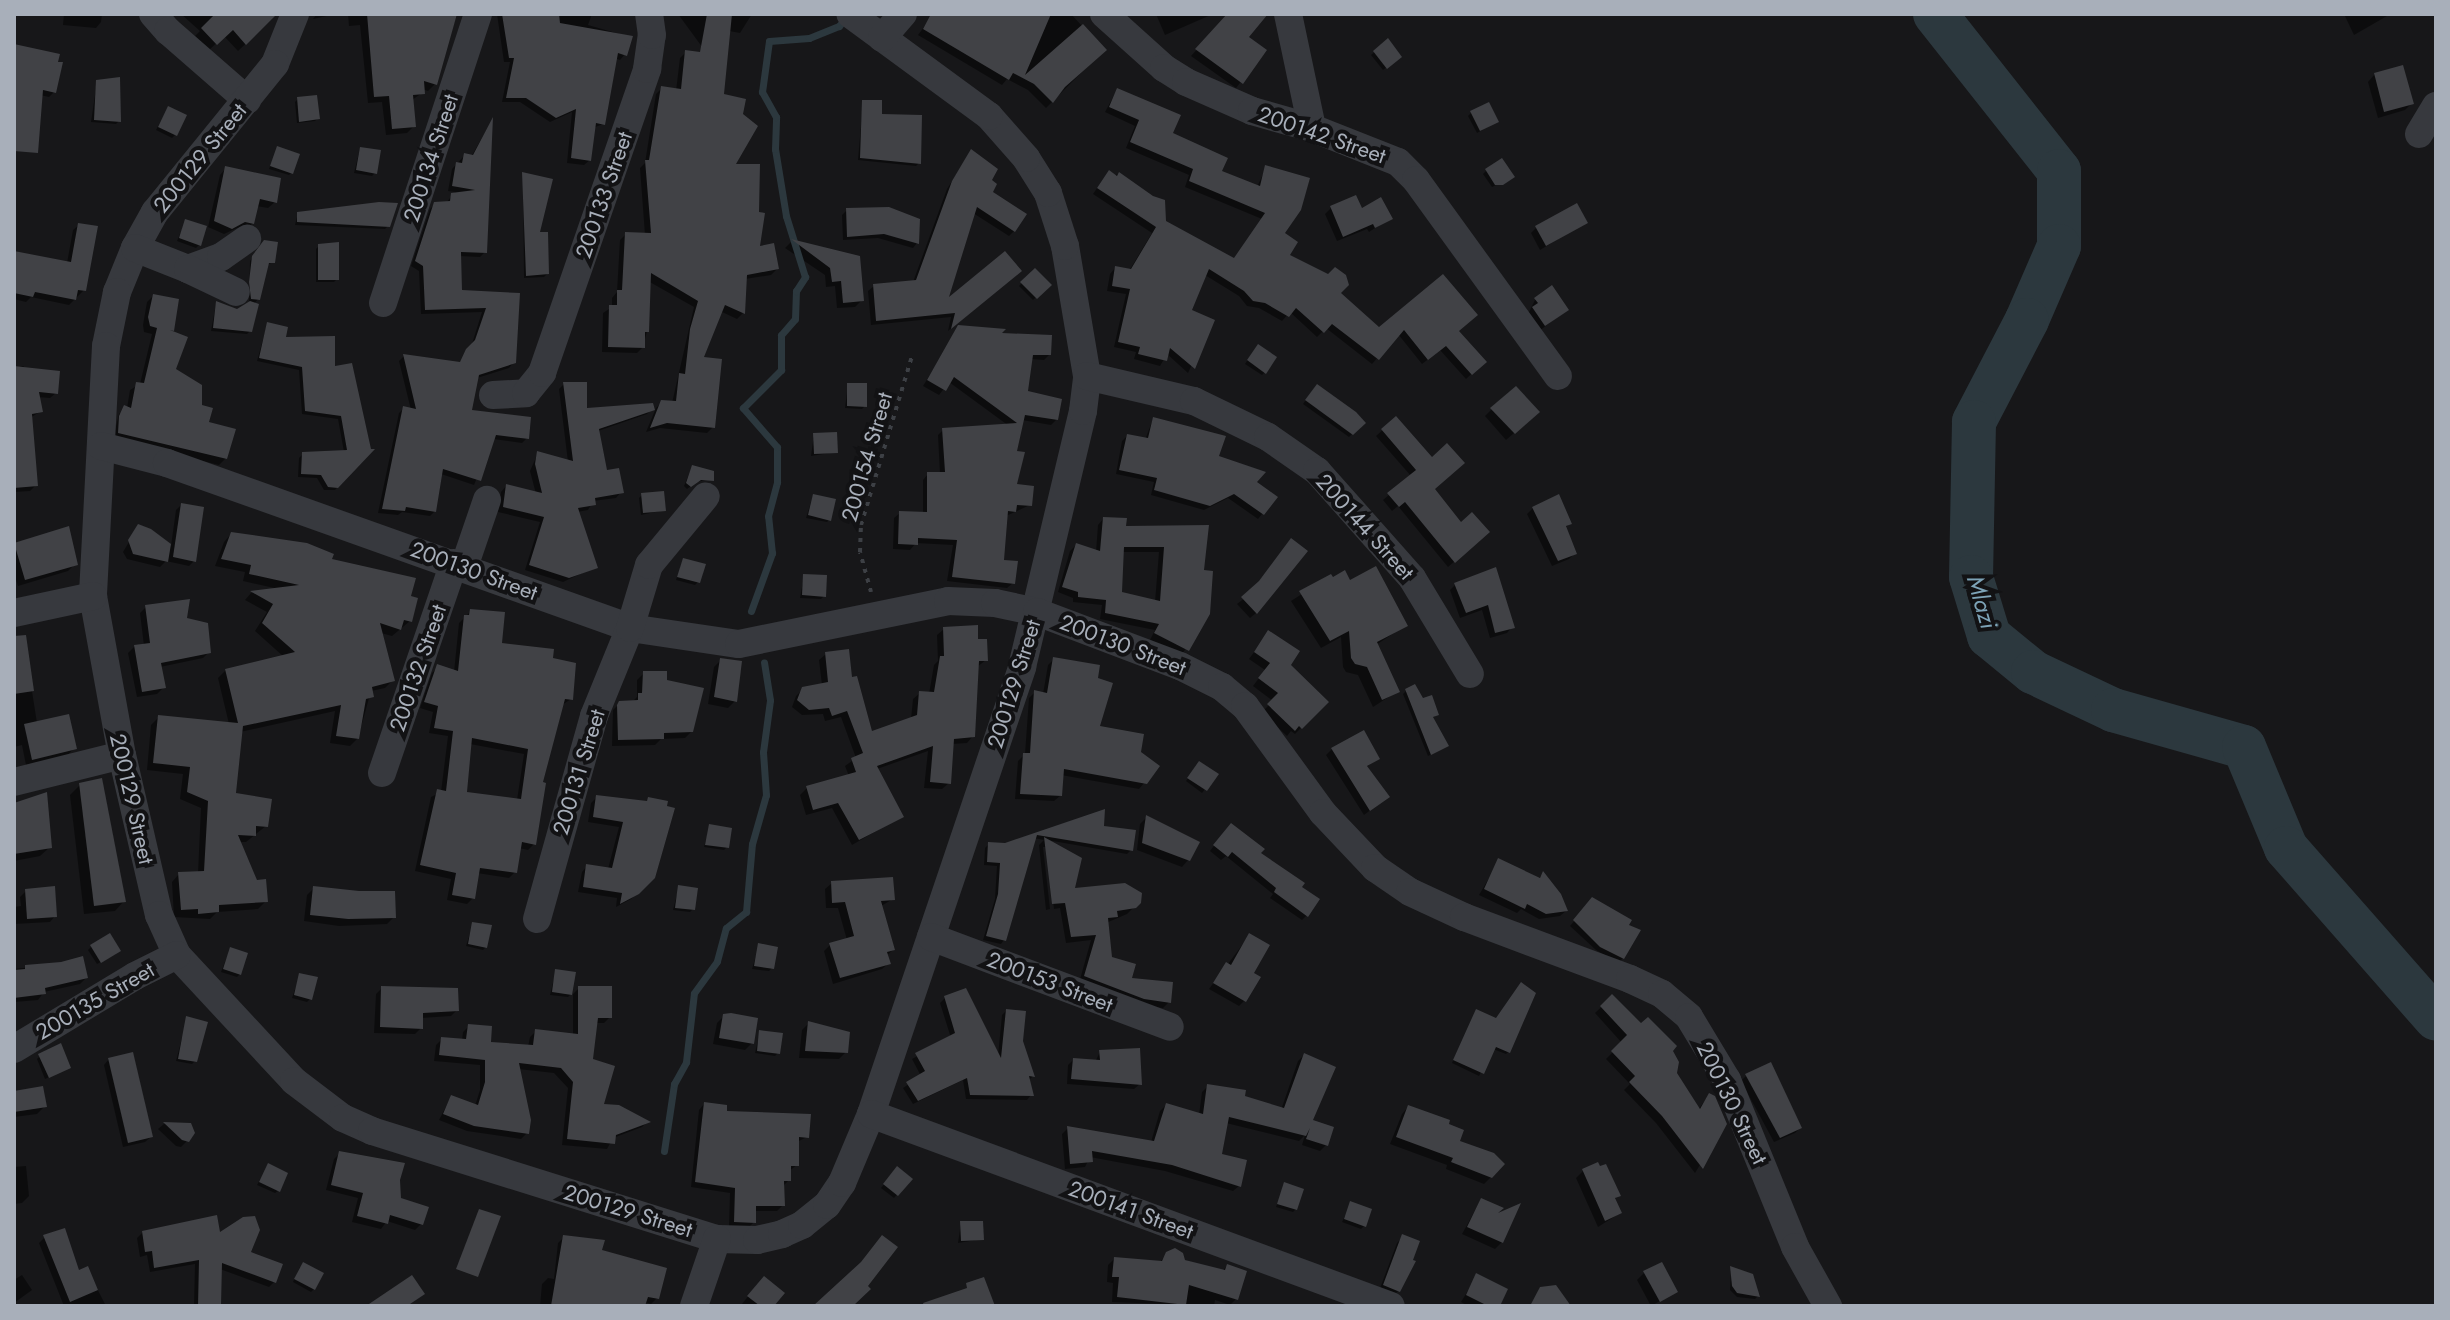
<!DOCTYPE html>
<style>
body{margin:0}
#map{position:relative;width:2450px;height:1320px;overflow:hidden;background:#171719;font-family:Jost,sans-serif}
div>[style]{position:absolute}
.shadow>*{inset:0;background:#0007}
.stream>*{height:7px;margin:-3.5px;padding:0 3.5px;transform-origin:3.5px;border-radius:3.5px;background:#2c383e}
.river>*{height:44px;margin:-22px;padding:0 22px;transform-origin:22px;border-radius:22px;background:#2c383e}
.building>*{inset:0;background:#414246}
.path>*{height:4px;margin-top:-2px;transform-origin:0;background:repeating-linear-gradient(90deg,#3d4045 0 4px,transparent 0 10px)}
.street>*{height:28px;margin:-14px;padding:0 14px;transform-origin:14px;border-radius:14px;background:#37393e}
span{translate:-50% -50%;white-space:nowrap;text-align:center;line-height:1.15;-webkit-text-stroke:8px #121214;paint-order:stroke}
.street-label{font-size:22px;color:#a8afba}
.water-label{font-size:24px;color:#7da3b7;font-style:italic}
.frame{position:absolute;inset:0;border:16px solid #a8afba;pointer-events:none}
</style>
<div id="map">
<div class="shadow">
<div style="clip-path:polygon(64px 14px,102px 14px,101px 22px,96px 28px,63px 25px)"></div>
<div style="clip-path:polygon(181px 14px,268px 14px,272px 19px,238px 51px,224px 36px,208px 51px,195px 36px,200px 31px)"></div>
<div style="clip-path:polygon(317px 14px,336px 14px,313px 19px)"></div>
<div style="clip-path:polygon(348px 14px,457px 14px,435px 84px,428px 91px,422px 89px,422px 93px,412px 100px,414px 126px,407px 133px,386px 135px,382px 102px,368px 103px,360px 25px,349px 26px)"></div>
<div style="clip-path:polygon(497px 14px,592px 14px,588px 25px,630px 37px,625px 54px,620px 60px,615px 58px,603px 124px,593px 128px,590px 160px,584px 165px,567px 163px,572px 112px,550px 122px,520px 102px,502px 102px,510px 62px,504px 62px)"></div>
<div style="clip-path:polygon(678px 14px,752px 14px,740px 33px,729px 31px,722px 96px,732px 165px,758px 248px,777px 269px,771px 275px,745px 279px,743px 313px,737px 319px,720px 311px,701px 359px,713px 427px,707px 433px,660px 428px,646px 432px,656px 408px,662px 402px,672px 403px,694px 307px,648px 281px,647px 331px,643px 347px,637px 353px,602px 352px,603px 313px,612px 307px,612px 298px,617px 292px,620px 240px,626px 234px,645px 235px,640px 168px,645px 163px,656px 94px,662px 88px,676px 91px,680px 58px,686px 52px,708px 55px)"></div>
<div style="clip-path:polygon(1071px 14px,1104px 50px,1046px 108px,1028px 90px,1007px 79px,1002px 85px,918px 35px,933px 15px)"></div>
<div style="clip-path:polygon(1156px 14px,1213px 14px,1165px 35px)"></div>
<div style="clip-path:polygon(1229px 14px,1256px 14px,1246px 38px,1265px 51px,1236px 88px,1191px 56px)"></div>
<div style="clip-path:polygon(2344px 14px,2386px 14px,2387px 16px,2354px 35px)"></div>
<div style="clip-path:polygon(1388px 41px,1400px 57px,1383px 70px,1371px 55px)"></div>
<div style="clip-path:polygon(14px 46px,45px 53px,60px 63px,54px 92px,49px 97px,40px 95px,14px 148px)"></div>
<div style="clip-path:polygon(2375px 74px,2412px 103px,2405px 110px,2378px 118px,2368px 82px)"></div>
<div style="clip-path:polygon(97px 82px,119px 121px,116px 124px,91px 122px)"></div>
<div style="clip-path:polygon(1117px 90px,1219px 172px,1257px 187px,1266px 168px,1287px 255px,1338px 293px,1379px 329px,1457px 331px,1484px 362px,1466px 379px,1440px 350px,1422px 364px,1398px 334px,1372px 364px,1326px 328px,1317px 337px,1290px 312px,1282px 321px,1259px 308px,1247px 306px,1239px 296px,1205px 275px,1189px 311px,1212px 321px,1188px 373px,1167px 354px,1160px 366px,1134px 359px,1136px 352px,1114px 347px,1126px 294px,1107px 291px,1110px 274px,1115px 268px,1129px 271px,1152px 233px,1093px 194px,1104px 178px,1119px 174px,1164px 223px,1234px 260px,1262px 219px,1185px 187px,1189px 175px,1126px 148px,1135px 126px,1105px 112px)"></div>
<div style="clip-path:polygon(298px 99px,318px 118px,315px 121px,297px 123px,295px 102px)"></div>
<div style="clip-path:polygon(863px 102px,880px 115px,919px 163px,916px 166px,858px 160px)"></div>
<div style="clip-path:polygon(168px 108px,175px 135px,172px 138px,156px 130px)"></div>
<div style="clip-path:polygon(1471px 113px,1496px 122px,1477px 133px,1468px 116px)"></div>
<div style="clip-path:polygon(491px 122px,485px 252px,480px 257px,459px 256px,461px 292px,518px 295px,514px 362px,509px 368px,477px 378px,469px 412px,527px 438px,522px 443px,493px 439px,474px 485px,441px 474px,435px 511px,430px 516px,402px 512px,398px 515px,378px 513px,399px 413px,404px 408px,411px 410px,399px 361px,404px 356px,460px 364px,471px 347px,482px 312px,421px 314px,419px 271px,411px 266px,430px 209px,435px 204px,446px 203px,455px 192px,448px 191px,452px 169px,464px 156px,471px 157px)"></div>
<div style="clip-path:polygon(278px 148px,291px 173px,289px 175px,269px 169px)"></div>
<div style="clip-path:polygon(360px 149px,375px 173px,372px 176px,354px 173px)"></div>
<div style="clip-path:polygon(971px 151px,1014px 231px,1009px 236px,973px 213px,946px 303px,1014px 276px,948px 331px,951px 317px,871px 325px,868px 291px,874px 286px,913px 282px,947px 189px)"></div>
<div style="clip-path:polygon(226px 168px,275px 202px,268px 208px,256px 206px,253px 223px,246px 229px,237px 228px,224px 234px,208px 227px,220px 175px)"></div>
<div style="clip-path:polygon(1486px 171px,1509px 179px,1492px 187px,1483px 174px)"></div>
<div style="clip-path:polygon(523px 174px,547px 274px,544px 277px,524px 278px)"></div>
<div style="clip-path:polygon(1331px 208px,1361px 211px,1390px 218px,1369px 232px,1367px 229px,1337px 241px,1325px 214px)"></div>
<div style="clip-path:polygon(847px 210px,917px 243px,913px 248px,878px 238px,843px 240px,842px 215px)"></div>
<div style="clip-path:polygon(298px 213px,388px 226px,385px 229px,295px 225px)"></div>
<div style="clip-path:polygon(186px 221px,199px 245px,196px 248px,177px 241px)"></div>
<div style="clip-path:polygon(1586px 222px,1540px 250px,1531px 233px,1537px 227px)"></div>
<div style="clip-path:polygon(79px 225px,84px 290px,69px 305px,31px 297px,26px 302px,14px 299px,14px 253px,67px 263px,73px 230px)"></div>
<div style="clip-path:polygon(792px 241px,858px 258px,862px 300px,855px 307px,837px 308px,835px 286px,826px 287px,825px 275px,785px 248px)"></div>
<div style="clip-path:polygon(261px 245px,273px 262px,267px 265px,258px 299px,254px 304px,250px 331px,247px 334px,211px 331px,216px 304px,237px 311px,249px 304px,250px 261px)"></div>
<div style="clip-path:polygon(319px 246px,337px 279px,334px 282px,316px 282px,316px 249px)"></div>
<div style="clip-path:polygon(1035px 270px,1049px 285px,1033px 300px,1019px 286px)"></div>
<div style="clip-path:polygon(153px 296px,172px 330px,174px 369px,200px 407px,226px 458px,219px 465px,113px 439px,119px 414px,127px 408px,130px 390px,140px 384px,152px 334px,144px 332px,143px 325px,147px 302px)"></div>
<div style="clip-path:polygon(1535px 300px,1567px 309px,1538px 332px,1527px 316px)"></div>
<div style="clip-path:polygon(267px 325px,283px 339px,333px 368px,370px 451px,335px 490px,324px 490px,317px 478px,298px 477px,299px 458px,303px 454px,344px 452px,338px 419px,302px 414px,299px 370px,257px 361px)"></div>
<div style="clip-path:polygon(959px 328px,997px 335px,1049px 355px,1044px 360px,1030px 359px,1025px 392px,1056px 420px,1051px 425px,1022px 420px,1015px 452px,1015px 485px,1030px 505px,1006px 516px,1002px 562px,1013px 583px,1007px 588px,947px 581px,953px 545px,916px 543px,910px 550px,893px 549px,894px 518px,900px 513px,923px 514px,923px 480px,928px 474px,940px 474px,938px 435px,943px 430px,1009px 426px,949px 382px,939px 395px,923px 386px)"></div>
<div style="clip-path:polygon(1255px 349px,1265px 372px,1262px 375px,1245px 364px)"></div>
<div style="clip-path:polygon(23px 366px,56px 393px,50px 398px,38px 397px,41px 411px,30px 418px,36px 485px,30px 491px,14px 492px,14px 368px)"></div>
<div style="clip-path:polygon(564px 384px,585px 410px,652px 409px,647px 414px,598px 431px,605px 472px,621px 492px,616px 498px,593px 501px,588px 510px,577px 512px,595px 567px,563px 582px,525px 570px,540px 522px,498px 512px,501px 492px,506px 486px,536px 494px,530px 471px,538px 453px,568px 462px,559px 389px)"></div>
<div style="clip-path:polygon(848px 385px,865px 406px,862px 409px,845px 408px)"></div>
<div style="clip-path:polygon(1314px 389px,1363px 423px,1349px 437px,1303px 404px)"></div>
<div style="clip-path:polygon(1492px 409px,1530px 419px,1506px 440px,1485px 416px)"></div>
<div style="clip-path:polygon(1396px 418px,1432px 490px,1461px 524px,1482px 537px,1448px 567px,1398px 506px,1392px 511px,1383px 500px,1411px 476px,1376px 436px)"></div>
<div style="clip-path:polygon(1153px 419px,1275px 497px,1262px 514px,1258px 519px,1228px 498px,1204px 510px,1151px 495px,1154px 482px,1116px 474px,1122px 441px,1127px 436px,1145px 440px)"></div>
<div style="clip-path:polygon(814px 435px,836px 452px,811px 456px)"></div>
<div style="clip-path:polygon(692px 467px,712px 479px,696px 482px,687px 489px,684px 486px)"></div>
<div style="clip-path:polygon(642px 495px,664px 510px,641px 515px,639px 498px)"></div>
<div style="clip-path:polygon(813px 496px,829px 520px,827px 522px,806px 518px)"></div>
<div style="clip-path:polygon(181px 505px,194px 561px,189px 566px,166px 561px,160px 567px,127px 559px,123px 552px,138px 527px,150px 531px,171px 546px,176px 510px)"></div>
<div style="clip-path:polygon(1533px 508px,1570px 523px,1565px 528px,1575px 553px,1569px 559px,1552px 566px,1527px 514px)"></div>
<div style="clip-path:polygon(evenodd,1103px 519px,1124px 528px,1207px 527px,1201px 572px,1208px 613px,1181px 656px,1150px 640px,1155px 630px,1100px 619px,1102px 605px,1073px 602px,1073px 598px,1058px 592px,1070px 551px,1076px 545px,1096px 552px,1098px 525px,1103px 519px,1122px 552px,1159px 552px,1155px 602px,1120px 593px,1122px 552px)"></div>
<div style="clip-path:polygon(68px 529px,75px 564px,68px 571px,18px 586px,14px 574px,14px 545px)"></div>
<div style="clip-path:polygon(231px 534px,330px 561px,409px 598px,410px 621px,392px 636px,381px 633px,393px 680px,385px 688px,371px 691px,358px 738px,350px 746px,330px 743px,335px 711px,240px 732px,234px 795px,266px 826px,246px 842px,239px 842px,266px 901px,258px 909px,217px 912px,210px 919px,174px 917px,172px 882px,179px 874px,198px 873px,201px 808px,180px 799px,183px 774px,147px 770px,151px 725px,159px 717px,229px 724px,218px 678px,226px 670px,284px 657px,255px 631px,267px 612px,245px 600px,251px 593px,279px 589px,243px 581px,245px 572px,215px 566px,224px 542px)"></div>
<div style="clip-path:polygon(1305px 551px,1256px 613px,1250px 618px,1237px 604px)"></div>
<div style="clip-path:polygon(683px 560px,698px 582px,695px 585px,676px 580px)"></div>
<div style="clip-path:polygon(1495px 570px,1512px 627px,1507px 633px,1490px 638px,1482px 610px,1460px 618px,1450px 590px,1455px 585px)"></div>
<div style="clip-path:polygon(804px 576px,824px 596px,821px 599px,800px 598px)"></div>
<div style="clip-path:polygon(1330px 576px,1349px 582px,1406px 625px,1376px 645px,1398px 691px,1373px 707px,1358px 675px,1346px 672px,1343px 667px,1341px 637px,1321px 648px,1291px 601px)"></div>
<div style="clip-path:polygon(146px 607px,185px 619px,209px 652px,203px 658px,160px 667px,163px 688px,157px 694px,137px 697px,128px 653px,134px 647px,144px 646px,140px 613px)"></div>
<div style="clip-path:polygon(evenodd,471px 611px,500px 645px,551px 660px,571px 699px,562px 705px,541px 784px,534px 844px,528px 850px,519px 848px,515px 872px,509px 878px,477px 873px,473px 898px,467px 904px,447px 900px,451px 879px,415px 871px,431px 797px,441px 792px,448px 736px,429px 733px,433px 712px,420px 708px,432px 673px,438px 667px,454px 672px,459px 623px,471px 611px,470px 744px,524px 754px,517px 800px,465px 794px,470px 744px)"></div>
<div style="clip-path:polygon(944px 629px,976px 641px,986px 660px,977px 667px,973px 736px,967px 743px,952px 744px,949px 783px,942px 789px,924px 788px,928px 751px,877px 769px,902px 816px,852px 845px,832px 808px,806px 815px,800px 795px,807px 788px,849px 776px,845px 766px,856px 758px,841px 717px,825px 721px,823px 714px,802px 715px,792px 707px,796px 696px,803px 689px,822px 685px,819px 660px,826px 654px,851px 680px,871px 734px,911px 719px,913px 699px,920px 693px,929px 694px,934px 665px,938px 661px,937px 635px)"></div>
<div style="clip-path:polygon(1268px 633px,1288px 665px,1326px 702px,1295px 734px,1291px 731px,1287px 736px,1262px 712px,1273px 701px,1253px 686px,1265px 670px,1249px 659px)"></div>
<div style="clip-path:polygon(1054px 659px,1097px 728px,1139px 753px,1145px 782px,1139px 789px,1061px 775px,1060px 796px,1054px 801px,1015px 799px,1018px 761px,1025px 754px,1029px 698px,1035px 692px,1043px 694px,1048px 665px)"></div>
<div style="clip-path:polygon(721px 660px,735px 701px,728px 708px,708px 704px,714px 667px)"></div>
<div style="clip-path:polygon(29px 672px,37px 723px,74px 748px,68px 755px,26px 765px,22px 745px,14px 747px,14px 674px)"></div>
<div style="clip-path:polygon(644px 673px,665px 681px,692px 731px,685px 738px,661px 739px,655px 745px,612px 746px,613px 710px,620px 703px,632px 702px,637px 697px,637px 680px)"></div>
<div style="clip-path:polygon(1406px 691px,1437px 715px,1432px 718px,1443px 748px,1428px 756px,1403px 694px)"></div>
<div style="clip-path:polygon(1332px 749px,1377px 759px,1365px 768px,1381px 802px,1364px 815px,1326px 755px)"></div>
<div style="clip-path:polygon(1197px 766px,1216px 775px,1202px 793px,1186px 781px)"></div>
<div style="clip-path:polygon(80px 785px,124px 901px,115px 911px,84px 914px,70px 795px)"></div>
<div style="clip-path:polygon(597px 797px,645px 803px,649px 799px,653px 877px,631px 899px,616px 907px,617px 898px,578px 892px,582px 872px,587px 866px,608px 869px,619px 827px,588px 822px,591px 803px)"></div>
<div style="clip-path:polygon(14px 805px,50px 847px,40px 856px,14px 861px)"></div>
<div style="clip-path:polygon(1103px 812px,1102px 828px,1131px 850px,1127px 854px,1047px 840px,1072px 890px,1139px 902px,1127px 914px,1106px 923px,1110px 959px,1130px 980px,1169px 1002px,1163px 1008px,1137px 1005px,1079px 983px,1091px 940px,1066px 943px,1060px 908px,1054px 909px,1047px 847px,1043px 847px,1050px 909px,1046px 910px,1039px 845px,1044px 840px,1034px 838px,1004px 940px,1001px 944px,983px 940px,995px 899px,997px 866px,984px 865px,985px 848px,989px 844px,1005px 845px)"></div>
<div style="clip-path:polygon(1146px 818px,1188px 860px,1182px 867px,1137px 850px,1140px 824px)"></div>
<div style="clip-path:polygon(710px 826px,727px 847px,724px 850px,704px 847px)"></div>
<div style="clip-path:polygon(1226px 830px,1300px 888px,1307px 915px,1302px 920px,1270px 898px,1273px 894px,1226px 856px,1221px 860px,1210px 851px)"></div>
<div style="clip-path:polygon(1499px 861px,1538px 879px,1543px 874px,1566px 911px,1560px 916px,1539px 919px,1521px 909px,1517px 913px,1479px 895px)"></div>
<div style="clip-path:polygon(832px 883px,893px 899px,881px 906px,893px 950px,886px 956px,889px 963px,882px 969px,833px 984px,824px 951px,830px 945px,847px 940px,838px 908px,826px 908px,825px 889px)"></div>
<div style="clip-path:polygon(679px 887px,693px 909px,690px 912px,673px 910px)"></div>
<div style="clip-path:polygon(314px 888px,359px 893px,394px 917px,387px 924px,339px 926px,304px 921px,307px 895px)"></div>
<div style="clip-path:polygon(26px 891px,55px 916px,50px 922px,14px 924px,14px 907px,21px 906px,20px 897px)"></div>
<div style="clip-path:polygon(1588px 905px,1623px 958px,1618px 963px,1596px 950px,1570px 926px)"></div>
<div style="clip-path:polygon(473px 924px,486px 947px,483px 950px,466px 946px)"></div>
<div style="clip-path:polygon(1249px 936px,1251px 973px,1244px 1001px,1239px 1006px,1209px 989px)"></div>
<div style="clip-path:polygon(759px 946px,772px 968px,769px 971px,752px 969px)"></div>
<div style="clip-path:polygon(91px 947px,116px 954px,97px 964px,88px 950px)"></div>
<div style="clip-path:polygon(230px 950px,240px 974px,237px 977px,221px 972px)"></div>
<div style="clip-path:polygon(61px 964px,86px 978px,80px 984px,44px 992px,38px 1000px,14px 1002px,14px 969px)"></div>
<div style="clip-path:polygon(556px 971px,571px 994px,568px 997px,550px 995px)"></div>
<div style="clip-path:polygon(300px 975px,310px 999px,307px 1002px,292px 998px)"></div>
<div style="clip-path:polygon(382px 988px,457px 1010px,451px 1016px,421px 1018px,421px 1028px,415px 1034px,374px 1033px,376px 994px)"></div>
<div style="clip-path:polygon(579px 988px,610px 1017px,604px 1023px,595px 1023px,590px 1061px,601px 1105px,647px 1122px,642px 1127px,613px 1138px,607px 1149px,562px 1145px,568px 1088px,554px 1073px,518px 1069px,527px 1133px,521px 1139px,467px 1131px,439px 1120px,451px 1097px,475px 1106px,480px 1090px,480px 1065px,434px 1061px,436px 1045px,442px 1039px,462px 1041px,463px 1032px,469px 1026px,489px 1043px,528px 1047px,530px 1037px,536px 1031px,573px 1035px,573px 994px)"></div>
<div style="clip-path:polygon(1612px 997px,1670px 1051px,1675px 1073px,1698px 1110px,1709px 1095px,1725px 1124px,1695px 1173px,1656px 1123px,1624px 1090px,1630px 1084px,1606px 1059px,1622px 1043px,1595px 1013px)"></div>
<div style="clip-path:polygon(945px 998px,998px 1056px,1002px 1015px,1006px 1011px,1033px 1076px,1028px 1081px,1031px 1095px,1027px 1100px,966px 1099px,963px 1080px,913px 1104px,903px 1088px,921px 1076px,912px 1059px,951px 1038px,940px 1003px)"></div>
<div style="clip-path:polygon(1476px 1012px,1496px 1020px,1509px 1051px,1506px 1054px,1493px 1049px,1479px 1076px,1452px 1063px)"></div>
<div style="clip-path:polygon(724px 1016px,752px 1043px,745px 1050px,713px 1044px,717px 1023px)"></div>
<div style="clip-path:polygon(187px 1019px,195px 1061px,192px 1064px,176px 1061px)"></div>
<div style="clip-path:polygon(809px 1023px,846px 1052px,839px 1059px,799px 1058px,802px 1030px)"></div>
<div style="clip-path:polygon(760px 1032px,778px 1053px,775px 1056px,755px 1053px)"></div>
<div style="clip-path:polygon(1100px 1052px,1140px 1084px,1134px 1089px,1067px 1084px,1068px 1065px,1073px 1060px,1095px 1062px)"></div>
<div style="clip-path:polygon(1304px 1055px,1310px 1122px,1326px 1145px,1320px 1151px,1302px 1145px,1305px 1135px,1299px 1141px,1226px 1123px,1220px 1155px,1239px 1186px,1233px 1191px,1165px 1171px,1090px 1157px,1085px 1167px,1065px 1169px,1062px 1134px,1068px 1128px,1151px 1142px,1160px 1111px,1166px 1105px,1199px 1115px,1202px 1092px,1208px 1086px,1281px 1110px,1298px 1061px)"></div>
<div style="clip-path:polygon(40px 1056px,69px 1068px,45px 1079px,37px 1059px)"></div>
<div style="clip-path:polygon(109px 1059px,151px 1137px,145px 1142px,123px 1147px,104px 1065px)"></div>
<div style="clip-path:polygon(1746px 1076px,1800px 1128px,1795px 1133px,1774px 1142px,1741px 1081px)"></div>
<div style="clip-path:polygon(14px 1093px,44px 1107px,37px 1114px,14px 1117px)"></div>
<div style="clip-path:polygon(704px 1104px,807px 1137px,797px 1142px,797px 1165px,789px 1171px,789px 1180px,783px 1186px,783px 1205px,777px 1211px,754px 1211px,754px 1222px,748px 1228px,729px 1227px,730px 1193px,691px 1187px,699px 1110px)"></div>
<div style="clip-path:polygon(1408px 1107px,1458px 1142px,1491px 1177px,1484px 1184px,1446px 1169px,1447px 1165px,1390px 1144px,1402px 1114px)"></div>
<div style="clip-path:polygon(164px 1124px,190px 1125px,188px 1140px,181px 1147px,176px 1146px,158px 1129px)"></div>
<div style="clip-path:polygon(340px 1153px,398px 1180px,400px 1199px,426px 1208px,421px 1224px,415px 1230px,387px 1221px,381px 1229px,352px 1222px,358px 1198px,326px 1190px,334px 1159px)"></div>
<div style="clip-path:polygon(26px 1166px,29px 1196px,22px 1203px,14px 1204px,14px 1167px)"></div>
<div style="clip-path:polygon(268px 1166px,278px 1191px,275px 1193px,257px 1185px)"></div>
<div style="clip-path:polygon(897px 1169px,910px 1179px,894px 1198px,881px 1188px)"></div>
<div style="clip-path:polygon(1583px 1171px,1618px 1195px,1614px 1200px,1620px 1213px,1598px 1227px,1576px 1178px)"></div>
<div style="clip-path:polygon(1285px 1185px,1296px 1209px,1293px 1212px,1276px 1207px)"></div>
<div style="clip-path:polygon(1481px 1200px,1502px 1242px,1495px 1249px,1462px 1234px)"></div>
<div style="clip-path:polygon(1351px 1204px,1364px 1226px,1361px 1229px,1342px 1222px)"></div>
<div style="clip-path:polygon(961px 1223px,982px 1239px,958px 1243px)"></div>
<div style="clip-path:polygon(143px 1232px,219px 1235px,248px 1253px,274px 1282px,269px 1287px,220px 1269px,219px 1306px,194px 1306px,195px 1264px,150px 1272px,147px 1255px,140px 1257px,137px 1238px)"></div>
<div style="clip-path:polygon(45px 1237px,78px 1273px,87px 1269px,106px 1306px,64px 1306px,39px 1243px)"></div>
<div style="clip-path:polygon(564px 1237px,599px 1252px,657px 1298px,651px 1304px,645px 1302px,643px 1306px,540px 1306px,542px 1284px,548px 1278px,554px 1279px,558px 1243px)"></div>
<div style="clip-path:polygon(1403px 1237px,1398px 1291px,1392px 1297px,1379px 1291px,1397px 1243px)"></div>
<div style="clip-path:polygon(1167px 1254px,1221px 1272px,1227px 1266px,1236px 1299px,1230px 1305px,1215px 1300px,1214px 1306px,1112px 1302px,1113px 1283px,1107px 1282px,1108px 1265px,1114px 1259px,1159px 1263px)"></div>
<div style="clip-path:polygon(300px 1267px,314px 1289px,311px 1292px,293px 1282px)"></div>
<div style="clip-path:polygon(1731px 1269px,1758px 1296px,1755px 1299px,1737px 1297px,1730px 1290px)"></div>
<div style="clip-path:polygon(1644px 1273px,1676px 1292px,1651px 1306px,1637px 1280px)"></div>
<div style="clip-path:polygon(22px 1275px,32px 1290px,14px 1303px,14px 1280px)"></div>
<div style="clip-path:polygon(1477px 1276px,1498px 1306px,1468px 1306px,1461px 1302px)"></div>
<div style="clip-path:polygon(757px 1285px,772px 1306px,742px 1304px)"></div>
</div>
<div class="stream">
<div style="left:751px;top:611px;width:62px;rotate:-70.1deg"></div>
<div style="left:772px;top:553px;width:37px;rotate:-96deg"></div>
<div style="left:768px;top:516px;width:35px;rotate:-75deg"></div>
<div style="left:777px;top:482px;width:35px;rotate:-90deg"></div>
<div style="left:777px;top:447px;width:52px;rotate:-131.1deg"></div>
<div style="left:743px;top:408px;width:54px;rotate:-45deg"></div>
<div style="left:781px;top:370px;width:35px;rotate:-90deg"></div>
<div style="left:781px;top:335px;width:21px;rotate:-49deg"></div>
<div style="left:795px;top:319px;width:28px;rotate:-88deg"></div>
<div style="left:796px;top:291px;width:17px;rotate:-57deg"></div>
<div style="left:805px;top:277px;width:64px;rotate:-107.3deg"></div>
<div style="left:786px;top:216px;width:68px;rotate:-99.3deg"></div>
<div style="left:775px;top:149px;width:32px;rotate:-88deg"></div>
<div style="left:776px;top:117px;width:29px;rotate:-119deg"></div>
<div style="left:762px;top:92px;width:51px;rotate:-82.2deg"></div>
<div style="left:769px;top:41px;width:40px;rotate:-4.3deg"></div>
<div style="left:809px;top:38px;width:32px;rotate:-22deg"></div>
<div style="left:839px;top:26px;width:11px;rotate:-52deg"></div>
<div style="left:664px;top:1151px;width:68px;rotate:-81.5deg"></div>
<div style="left:674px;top:1084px;width:25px;rotate:-61deg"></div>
<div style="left:686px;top:1062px;width:69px;rotate:-83.4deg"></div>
<div style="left:694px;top:993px;width:39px;rotate:-54deg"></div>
<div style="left:717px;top:961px;width:34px;rotate:-75deg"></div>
<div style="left:726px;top:928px;width:26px;rotate:-39deg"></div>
<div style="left:746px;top:912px;width:68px;rotate:-85deg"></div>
<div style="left:752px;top:844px;width:51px;rotate:-74.1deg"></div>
<div style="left:766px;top:795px;width:43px;rotate:-94deg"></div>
<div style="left:763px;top:752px;width:52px;rotate:-82.3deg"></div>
<div style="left:770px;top:700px;width:38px;rotate:-99deg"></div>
</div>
<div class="river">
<div style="left:1935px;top:14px;width:200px;rotate:51.7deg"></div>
<div style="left:2059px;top:171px;width:75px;rotate:90deg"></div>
<div style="left:2059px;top:246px;width:81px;rotate:113.4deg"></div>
<div style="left:2027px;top:320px;width:115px;rotate:117.5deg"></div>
<div style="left:1974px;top:422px;width:155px;rotate:91.1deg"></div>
<div style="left:1971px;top:577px;width:62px;rotate:73deg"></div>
<div style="left:1989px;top:636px;width:57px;rotate:39.3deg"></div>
<div style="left:2033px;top:672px;width:89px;rotate:25.4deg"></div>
<div style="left:2113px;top:710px;width:136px;rotate:15.8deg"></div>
<div style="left:2244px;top:747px;width:109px;rotate:67.4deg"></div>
<div style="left:2286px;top:848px;width:227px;rotate:48.7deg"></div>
</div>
<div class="building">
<div style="clip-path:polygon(215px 14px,277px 14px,246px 45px,233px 30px,217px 45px,201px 28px)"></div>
<div style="clip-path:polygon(367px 14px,457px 14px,437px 85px,424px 81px,425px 94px,413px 95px,416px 127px,392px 129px,389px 96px,374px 97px)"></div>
<div style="clip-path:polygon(502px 14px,559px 14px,560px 23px,633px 36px,627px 56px,618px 53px,605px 125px,596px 123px,591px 161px,571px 158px,576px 109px,556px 118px,526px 98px,506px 98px,514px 58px,509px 58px)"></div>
<div style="clip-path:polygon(707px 14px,732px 14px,724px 94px,746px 99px,743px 114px,758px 126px,736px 164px,760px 164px,759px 212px,765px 213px,760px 246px,774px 243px,779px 269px,747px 275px,745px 314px,725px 305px,704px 357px,722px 359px,715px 428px,667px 423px,650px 428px,661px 400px,676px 401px,679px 373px,685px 374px,690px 329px,698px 301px,651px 273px,649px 332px,645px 332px,645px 348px,608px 347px,609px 305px,617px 305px,617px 290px,622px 290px,625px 232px,651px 233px,645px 160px,649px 160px,661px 86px,681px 89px,685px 50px,700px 52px)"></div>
<div style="clip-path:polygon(931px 14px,1051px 14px,1025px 75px,1083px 24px,1107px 50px,1065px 87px,1053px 103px,1034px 84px,1013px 73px,1009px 80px,923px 29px)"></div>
<div style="clip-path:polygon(1227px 14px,1268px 14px,1249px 37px,1267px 50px,1243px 84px,1195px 49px)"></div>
<div style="clip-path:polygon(1388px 38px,1402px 57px,1387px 69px,1373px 51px)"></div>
<div style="clip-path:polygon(14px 44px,60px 54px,58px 62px,63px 62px,56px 93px,43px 90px,38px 153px,14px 151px)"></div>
<div style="clip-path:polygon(2403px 65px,2414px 104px,2384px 112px,2374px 73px)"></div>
<div style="clip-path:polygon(120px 77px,121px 122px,94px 120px,96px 80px)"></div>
<div style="clip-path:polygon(1117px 88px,1181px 115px,1173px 133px,1228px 158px,1222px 171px,1260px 186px,1265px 165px,1310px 178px,1301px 210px,1285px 233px,1298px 242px,1290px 255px,1328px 274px,1335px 267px,1346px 275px,1349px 285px,1341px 293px,1379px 327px,1443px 274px,1478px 315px,1459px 331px,1487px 362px,1472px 375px,1446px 346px,1428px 360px,1404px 330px,1379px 360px,1332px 324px,1324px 333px,1296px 308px,1289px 317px,1265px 303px,1253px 301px,1244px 291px,1209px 269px,1192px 310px,1215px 320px,1195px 369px,1170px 348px,1167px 361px,1138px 354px,1140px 347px,1118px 342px,1130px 289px,1112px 286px,1115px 266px,1131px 269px,1156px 227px,1097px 188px,1109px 170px,1117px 176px,1119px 172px,1153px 196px,1165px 200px,1166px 221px,1234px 258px,1265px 213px,1189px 181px,1193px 169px,1130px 142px,1139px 120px,1109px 107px)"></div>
<div style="clip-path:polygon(317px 95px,320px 119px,299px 122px,297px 97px)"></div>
<div style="clip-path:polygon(862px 100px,882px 100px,882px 114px,922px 115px,921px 164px,860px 158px)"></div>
<div style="clip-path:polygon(1489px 102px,1499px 122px,1480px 131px,1470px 111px)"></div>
<div style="clip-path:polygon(168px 106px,187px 115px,177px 136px,158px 127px)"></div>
<div style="clip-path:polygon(493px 117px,487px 253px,461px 252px,462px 290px,520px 293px,516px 363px,479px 375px,472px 410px,531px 417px,529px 439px,496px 435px,481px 481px,443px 469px,436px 512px,406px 507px,405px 511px,382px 509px,403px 406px,416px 409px,403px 354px,460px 362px,466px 349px,475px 340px,486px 308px,425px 310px,423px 266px,415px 261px,434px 202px,450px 201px,451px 193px,475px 190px,452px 186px,456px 162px,462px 163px,464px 153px,473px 155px)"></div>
<div style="clip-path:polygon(277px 146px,300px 154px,293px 174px,270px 166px)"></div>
<div style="clip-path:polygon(360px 147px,381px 150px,377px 174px,356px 170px)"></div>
<div style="clip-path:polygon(971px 149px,998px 169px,992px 180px,997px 184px,993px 192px,1027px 214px,1015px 232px,977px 207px,949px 297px,1005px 251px,1022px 271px,951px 329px,955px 313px,876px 321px,873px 284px,916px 280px,952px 181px)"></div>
<div style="clip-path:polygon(1502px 158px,1515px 177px,1503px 185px,1495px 185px,1485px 169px)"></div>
<div style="clip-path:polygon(225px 166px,281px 178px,277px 203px,260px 199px,254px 224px,245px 222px,232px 229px,214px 221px)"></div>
<div style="clip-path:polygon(522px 172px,553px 179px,540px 232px,548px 232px,549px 274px,526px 276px)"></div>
<div style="clip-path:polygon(1356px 195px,1362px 208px,1381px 197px,1393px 219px,1375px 228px,1373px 224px,1343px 237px,1330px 206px)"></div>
<div style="clip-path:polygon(379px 202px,398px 203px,390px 227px,297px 222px,297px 212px)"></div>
<div style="clip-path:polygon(1577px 203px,1588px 223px,1546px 246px,1535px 226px)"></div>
<div style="clip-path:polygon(889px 207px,920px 219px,919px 244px,884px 234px,847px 237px,846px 208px)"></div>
<div style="clip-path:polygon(185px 219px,207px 226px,201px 246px,179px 238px)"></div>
<div style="clip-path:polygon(78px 223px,98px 226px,86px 291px,78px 290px,76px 300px,35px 292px,33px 297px,14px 293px,14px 251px,71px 262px)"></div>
<div style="clip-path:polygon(791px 239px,860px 256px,864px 301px,843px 303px,841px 281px,832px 282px,830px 268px)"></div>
<div style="clip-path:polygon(264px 240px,278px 242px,275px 263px,269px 263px,260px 300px,251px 299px,249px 282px,252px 256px)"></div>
<div style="clip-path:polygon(339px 242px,339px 280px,318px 280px,318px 244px)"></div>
<div style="clip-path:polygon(1035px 268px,1052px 285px,1037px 299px,1020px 282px)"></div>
<div style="clip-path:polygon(1552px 285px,1569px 310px,1545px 326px,1532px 307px,1538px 303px,1534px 298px)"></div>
<div style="clip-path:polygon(153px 294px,179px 299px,174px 331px,170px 330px,188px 337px,176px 369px,202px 385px,202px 405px,213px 408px,209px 422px,236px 429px,227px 459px,118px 433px,119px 416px,124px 405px,131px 408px,136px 382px,144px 383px,157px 328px,150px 326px,148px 317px)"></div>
<div style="clip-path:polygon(216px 301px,237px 309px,250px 301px,259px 304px,252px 332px,213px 328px)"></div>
<div style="clip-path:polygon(267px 322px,288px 327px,286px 337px,335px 336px,335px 366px,352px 363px,371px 449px,375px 449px,338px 488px,328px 487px,321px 475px,301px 474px,302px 452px,347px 450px,341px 416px,305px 411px,302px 367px,259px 358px)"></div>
<div style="clip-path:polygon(958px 325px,1006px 329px,1002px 333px,1052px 335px,1051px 355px,1033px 355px,1028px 391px,1062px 399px,1058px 420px,1025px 415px,1017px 451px,1025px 452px,1017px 484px,1034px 486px,1032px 506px,1017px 505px,1016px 512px,1008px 511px,1004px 560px,1018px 561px,1015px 584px,952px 577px,957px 540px,918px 538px,918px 545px,898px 544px,899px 511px,927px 512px,927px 472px,945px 472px,942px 428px,1017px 423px,954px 377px,946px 391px,927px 380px)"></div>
<div style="clip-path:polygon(1258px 344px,1277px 357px,1266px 374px,1247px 360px)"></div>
<div style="clip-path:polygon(14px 366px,60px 371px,58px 394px,39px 392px,43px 412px,32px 414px,38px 486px,14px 488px)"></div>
<div style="clip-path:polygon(563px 382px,587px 382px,587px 408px,653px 403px,655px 410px,599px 429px,607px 470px,619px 468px,624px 493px,595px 498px,596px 505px,578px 508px,598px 568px,569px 578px,529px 565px,544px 517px,503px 507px,506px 484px,542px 493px,535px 464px,537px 451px,573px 461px)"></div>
<div style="clip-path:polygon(847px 383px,867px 383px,867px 407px,847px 406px)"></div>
<div style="clip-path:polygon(1317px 384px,1356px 412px,1366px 423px,1353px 435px,1305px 400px)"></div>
<div style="clip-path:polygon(1516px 386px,1540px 412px,1515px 434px,1490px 408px)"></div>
<div style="clip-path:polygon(1396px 416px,1432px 457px,1447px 443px,1465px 463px,1435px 489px,1461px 522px,1472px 512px,1490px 532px,1455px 563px,1405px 502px,1399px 507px,1387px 493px,1416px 470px,1381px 429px)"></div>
<div style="clip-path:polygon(1153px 417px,1226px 436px,1219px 456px,1266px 472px,1257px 482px,1278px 497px,1264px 515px,1234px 494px,1210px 506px,1154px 490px,1157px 478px,1119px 470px,1127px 434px,1148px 438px)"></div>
<div style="clip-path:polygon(837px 432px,838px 453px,814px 454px,813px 433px)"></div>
<div style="clip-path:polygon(692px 465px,714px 471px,714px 481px,701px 480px,691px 487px,686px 483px)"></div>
<div style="clip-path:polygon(664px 491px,666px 511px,643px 513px,641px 493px)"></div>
<div style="clip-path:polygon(813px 494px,836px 499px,831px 521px,808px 515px)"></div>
<div style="clip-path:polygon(1559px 494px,1572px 524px,1566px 526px,1577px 554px,1558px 561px,1532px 507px)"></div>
<div style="clip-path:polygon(181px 503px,204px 507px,196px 562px,173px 557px)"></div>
<div style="clip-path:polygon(evenodd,1103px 517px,1127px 518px,1126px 526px,1209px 525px,1204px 570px,1213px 571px,1210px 614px,1189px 651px,1154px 633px,1159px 624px,1105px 613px,1106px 600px,1078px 597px,1078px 592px,1062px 587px,1076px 543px,1100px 551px,1103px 517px,1124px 547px,1164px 547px,1160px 601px,1122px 592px,1124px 547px)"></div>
<div style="clip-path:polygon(138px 524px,151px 529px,171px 544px,168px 562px,133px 554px,128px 540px)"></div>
<div style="clip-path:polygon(69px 526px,78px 565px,25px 580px,14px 543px)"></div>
<div style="clip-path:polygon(231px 532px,307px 543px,334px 554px,332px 559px,416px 578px,411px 596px,418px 598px,412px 622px,404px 620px,401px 630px,380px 623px,395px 681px,372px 687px,374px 697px,366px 699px,359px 739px,336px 736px,341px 705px,243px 726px,236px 793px,272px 799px,268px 827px,256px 826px,256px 836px,238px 835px,257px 880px,266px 879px,268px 902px,219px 905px,219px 912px,198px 914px,198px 909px,181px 910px,178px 872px,204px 871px,208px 801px,187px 792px,190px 767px,153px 763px,158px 715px,238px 723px,225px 669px,295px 652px,262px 623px,273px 604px,250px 591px,299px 585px,249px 574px,251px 565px,221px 559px)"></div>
<div style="clip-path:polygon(1291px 538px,1308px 551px,1257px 614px,1241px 597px,1259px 581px)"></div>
<div style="clip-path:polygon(683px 558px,706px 564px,700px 583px,677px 577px)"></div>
<div style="clip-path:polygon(1376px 566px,1408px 626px,1377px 642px,1400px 692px,1382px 700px,1367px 667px,1355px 664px,1351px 658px,1349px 631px,1330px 641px,1299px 591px,1331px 574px,1333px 577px,1345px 570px,1350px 580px)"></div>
<div style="clip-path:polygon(1496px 567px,1515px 628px,1495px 633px,1488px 605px,1466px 613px,1454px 583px)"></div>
<div style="clip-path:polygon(803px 574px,827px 575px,826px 597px,802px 595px)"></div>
<div style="clip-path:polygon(190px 599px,187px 618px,208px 623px,211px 653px,161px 663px,166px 688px,142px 692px,134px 645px,150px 643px,145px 605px)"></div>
<div style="clip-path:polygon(evenodd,470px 609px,505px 612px,502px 643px,554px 649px,553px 658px,576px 663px,573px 700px,565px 699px,543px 782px,546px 783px,536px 845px,522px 842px,517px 873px,480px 868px,475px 899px,452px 895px,456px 873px,420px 865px,437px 789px,446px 791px,453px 731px,434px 728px,438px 706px,424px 702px,437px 664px,458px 671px,464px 615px,469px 615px,470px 609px,472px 738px,528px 749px,521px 799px,467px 792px,472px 738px)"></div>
<div style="clip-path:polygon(978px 625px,978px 639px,987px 639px,988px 661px,979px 661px,975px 737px,954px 739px,951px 784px,930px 782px,933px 746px,877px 766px,904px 817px,859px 840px,838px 803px,813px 810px,806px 786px,856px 772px,851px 758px,863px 753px,847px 711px,832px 716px,829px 708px,809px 710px,797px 700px,802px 687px,828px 682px,825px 652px,849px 649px,852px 677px,857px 676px,872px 731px,917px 715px,919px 691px,934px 692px,940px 656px,944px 656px,943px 627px)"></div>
<div style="clip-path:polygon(1268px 630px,1300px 651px,1291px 665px,1329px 702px,1302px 729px,1299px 726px,1295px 731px,1267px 704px,1278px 693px,1258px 678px,1270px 663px,1254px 652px)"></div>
<div style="clip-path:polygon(26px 635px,34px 691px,14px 694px,14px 636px)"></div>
<div style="clip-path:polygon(1053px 657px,1100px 665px,1098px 678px,1113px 683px,1100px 726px,1144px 734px,1141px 752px,1160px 766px,1147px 784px,1064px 769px,1062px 796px,1020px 794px,1023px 753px,1030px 753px,1034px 690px,1047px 693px)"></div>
<div style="clip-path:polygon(720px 658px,742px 661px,737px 702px,714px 697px)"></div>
<div style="clip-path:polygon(643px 671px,667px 671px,667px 680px,704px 688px,693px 732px,664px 733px,664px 739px,618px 740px,617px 705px,619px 701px,638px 700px,638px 693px,642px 693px)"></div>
<div style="clip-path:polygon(1415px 684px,1423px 698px,1432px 695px,1439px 715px,1433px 717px,1449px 746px,1431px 755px,1405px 689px)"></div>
<div style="clip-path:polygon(69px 714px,77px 749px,32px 760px,24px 724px)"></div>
<div style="clip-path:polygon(1364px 730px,1380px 759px,1367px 766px,1390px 797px,1370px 811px,1331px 748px)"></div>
<div style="clip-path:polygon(1199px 761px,1219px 774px,1207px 791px,1187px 778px)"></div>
<div style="clip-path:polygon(102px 778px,126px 902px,94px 906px,79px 783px)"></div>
<div style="clip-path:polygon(47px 792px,52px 848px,14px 854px,14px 803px)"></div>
<div style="clip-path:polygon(596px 795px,647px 801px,648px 797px,668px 801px,667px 806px,675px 808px,655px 878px,639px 894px,620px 904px,622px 893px,583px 887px,586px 864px,612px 868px,623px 822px,593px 817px)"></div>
<div style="clip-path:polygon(1105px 809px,1104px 826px,1136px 830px,1133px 851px,1037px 835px,1006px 941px,986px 936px,998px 894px,1000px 863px,987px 862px,988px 842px,1005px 843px)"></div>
<div style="clip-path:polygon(1146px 815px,1200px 842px,1190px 861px,1142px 843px)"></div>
<div style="clip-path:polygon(1231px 823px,1265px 849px,1261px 853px,1305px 883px,1302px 887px,1320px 899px,1308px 917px,1274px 892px,1276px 888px,1232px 852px,1228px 857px,1213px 845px)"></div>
<div style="clip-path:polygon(709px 824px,732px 828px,729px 848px,705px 845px)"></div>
<div style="clip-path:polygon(1044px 837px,1082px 858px,1075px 888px,1125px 883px,1142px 893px,1141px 903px,1136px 908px,1117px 911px,1118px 917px,1108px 918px,1112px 957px,1136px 964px,1132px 978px,1173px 982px,1171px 1003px,1144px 999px,1084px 976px,1096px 935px,1071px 937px,1065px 903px,1052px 904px)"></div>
<div style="clip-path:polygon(1498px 858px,1540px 878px,1543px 871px,1561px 894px,1568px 911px,1546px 914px,1527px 904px,1525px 909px,1484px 889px)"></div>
<div style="clip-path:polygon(893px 877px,895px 900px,881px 901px,895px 950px,887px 952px,891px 964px,840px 978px,829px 943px,854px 936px,845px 902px,832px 903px,831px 881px)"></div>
<div style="clip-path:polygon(678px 885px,698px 888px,695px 910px,675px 908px)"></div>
<div style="clip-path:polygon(55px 886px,57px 917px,27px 919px,25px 889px)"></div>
<div style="clip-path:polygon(313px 886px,359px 891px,395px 891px,396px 918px,348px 919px,310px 915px)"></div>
<div style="clip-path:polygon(1592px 897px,1632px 920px,1629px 925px,1641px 930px,1624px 959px,1600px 947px,1573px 920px)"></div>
<div style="clip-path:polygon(472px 922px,492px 925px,487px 948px,468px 944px)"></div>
<div style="clip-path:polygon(110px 933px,121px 951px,101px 963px,90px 945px)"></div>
<div style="clip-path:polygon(1249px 933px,1270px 945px,1254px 973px,1261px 977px,1246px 1002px,1213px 983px,1226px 962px,1231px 965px)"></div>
<div style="clip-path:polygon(758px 943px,778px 947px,774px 969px,754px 966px)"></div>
<div style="clip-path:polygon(230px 947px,248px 953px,241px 975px,223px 969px)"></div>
<div style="clip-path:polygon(83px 956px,88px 978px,45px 988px,46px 994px,14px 998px,14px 970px,25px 969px,25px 965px,61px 962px)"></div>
<div style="clip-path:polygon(555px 969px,576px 972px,572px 995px,552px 992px)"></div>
<div style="clip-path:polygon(299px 973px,318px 977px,312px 1000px,294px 995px)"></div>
<div style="clip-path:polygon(1521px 982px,1536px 993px,1510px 1053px,1496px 1047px,1484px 1074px,1453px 1060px,1476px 1009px,1496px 1018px)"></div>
<div style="clip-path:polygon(381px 986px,458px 988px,459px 1011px,423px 1013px,423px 1029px,380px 1027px)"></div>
<div style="clip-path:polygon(578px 986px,612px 986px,612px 1018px,598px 1018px,593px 1059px,615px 1066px,604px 1104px,619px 1105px,651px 1122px,616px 1135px,615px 1144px,567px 1139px,573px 1082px,561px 1068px,519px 1063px,531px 1120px,529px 1134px,474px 1126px,443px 1114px,451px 1095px,478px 1105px,485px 1082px,485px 1060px,439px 1055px,441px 1037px,466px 1039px,468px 1024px,492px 1026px,491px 1042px,533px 1045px,535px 1029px,578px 1034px)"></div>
<div style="clip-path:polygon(966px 988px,1001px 1058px,1006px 1009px,1026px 1011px,1023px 1041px,1035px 1077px,1029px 1076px,1034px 1096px,970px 1095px,967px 1078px,918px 1101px,906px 1082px,925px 1071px,915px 1053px,955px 1033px,944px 996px)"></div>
<div style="clip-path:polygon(1612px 994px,1641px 1023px,1648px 1017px,1677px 1046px,1673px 1051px,1679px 1062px,1677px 1073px,1700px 1109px,1709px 1093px,1715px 1096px,1727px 1124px,1703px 1169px,1662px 1116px,1629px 1082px,1635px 1076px,1611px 1051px,1627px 1035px,1600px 1006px)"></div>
<div style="clip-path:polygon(731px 1013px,758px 1018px,754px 1044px,719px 1038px,723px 1014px)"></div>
<div style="clip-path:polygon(186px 1016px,208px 1022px,197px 1062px,178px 1059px)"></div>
<div style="clip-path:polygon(808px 1021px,850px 1032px,848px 1053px,805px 1051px)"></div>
<div style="clip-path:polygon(759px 1030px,783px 1033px,780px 1054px,757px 1051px)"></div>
<div style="clip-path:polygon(61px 1043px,71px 1068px,49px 1078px,38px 1054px)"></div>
<div style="clip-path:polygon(1140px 1048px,1142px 1085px,1071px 1079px,1073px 1058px,1100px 1060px,1099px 1050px)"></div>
<div style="clip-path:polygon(133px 1052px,153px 1137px,128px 1143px,108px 1058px)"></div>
<div style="clip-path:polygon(1304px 1053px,1336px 1067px,1313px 1120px,1334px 1127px,1328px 1146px,1306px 1139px,1310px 1128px,1306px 1136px,1229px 1117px,1222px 1154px,1247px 1160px,1241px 1187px,1172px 1165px,1092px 1151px,1093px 1162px,1070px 1164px,1067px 1126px,1154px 1141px,1166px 1103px,1203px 1114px,1207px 1084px,1246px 1090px,1245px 1096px,1284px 1108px)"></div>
<div style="clip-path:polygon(1771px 1062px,1802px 1128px,1780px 1138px,1745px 1074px)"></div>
<div style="clip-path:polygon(43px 1086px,47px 1107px,14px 1112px,14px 1091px)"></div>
<div style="clip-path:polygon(704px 1102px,727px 1105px,727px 1111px,811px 1114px,809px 1138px,799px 1137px,799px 1166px,791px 1166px,791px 1181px,784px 1181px,785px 1206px,756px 1206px,756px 1223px,734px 1222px,735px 1188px,695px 1182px)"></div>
<div style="clip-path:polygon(1408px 1105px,1450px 1120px,1449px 1124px,1464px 1130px,1460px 1141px,1494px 1153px,1505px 1164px,1492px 1178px,1451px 1162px,1453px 1158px,1396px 1137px)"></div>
<div style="clip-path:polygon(163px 1122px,191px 1123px,195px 1133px,189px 1142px,182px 1140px)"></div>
<div style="clip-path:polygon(339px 1151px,405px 1163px,400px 1180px,401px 1198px,429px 1207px,423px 1225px,390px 1215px,388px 1224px,357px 1216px,363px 1193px,331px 1185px)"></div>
<div style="clip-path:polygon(1598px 1162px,1600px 1166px,1606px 1164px,1621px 1196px,1615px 1198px,1622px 1213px,1605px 1221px,1582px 1169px)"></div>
<div style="clip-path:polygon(268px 1163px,288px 1173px,280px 1192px,259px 1182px)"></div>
<div style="clip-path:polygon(897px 1166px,913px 1179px,898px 1196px,883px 1184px)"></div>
<div style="clip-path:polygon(1284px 1182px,1304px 1189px,1297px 1210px,1277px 1204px)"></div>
<div style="clip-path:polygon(1481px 1198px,1504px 1208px,1498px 1213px,1521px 1203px,1503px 1243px,1467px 1227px)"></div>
<div style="clip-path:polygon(1350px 1201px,1372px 1209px,1366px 1227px,1344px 1219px)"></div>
<div style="clip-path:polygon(479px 1209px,501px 1216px,478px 1277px,456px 1269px)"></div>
<div style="clip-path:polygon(217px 1215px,220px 1232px,243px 1217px,255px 1216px,260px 1230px,251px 1252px,283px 1264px,276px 1283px,222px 1263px,221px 1306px,198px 1306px,199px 1260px,154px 1268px,152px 1251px,145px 1252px,142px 1231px)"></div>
<div style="clip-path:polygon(960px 1221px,983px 1221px,984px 1240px,961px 1241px)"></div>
<div style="clip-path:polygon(65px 1228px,79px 1270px,88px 1266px,98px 1290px,70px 1302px,43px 1235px)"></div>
<div style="clip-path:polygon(1402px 1234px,1420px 1241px,1413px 1260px,1416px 1261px,1400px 1292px,1383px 1285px)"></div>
<div style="clip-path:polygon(563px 1235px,605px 1240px,602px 1250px,667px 1268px,659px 1299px,648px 1297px,645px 1306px,551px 1306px)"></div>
<div style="clip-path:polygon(882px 1235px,898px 1247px,868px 1286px,871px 1289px,853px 1306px,813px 1306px,861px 1262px)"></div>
<div style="clip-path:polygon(1175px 1248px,1183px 1253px,1185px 1260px,1225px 1270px,1227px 1264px,1247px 1271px,1238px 1300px,1189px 1285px,1186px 1305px,1117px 1297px,1119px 1277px,1112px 1277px,1114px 1257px,1162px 1261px,1166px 1252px)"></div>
<div style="clip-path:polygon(303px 1262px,324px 1273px,315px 1290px,294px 1279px)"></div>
<div style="clip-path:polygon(1662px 1262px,1678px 1292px,1660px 1302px,1643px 1271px)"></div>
<div style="clip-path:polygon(1730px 1266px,1753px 1274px,1760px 1297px,1737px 1293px,1732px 1286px)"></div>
<div style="clip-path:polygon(1476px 1273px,1508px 1289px,1500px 1306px,1488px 1306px,1466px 1295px)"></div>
<div style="clip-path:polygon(412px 1275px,425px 1294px,407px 1306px,366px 1306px)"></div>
<div style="clip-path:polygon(764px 1276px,785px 1293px,774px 1306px,760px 1306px,747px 1296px)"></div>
<div style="clip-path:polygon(984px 1277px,995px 1306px,924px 1306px,923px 1303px,967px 1288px,966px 1283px)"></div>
<div style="clip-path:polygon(1556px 1285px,1571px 1306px,1530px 1306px,1540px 1287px)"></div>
</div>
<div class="path">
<div style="left:871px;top:592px;width:41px;rotate:-105.4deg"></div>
<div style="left:860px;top:552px;width:27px;rotate:-88deg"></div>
<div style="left:861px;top:525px;width:177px;rotate:-73.2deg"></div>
</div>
<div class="street">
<div style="left:153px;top:14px;width:23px;rotate:49deg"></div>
<div style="left:168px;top:31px;width:105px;rotate:41.1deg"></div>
<div style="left:295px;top:14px;width:54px;rotate:111.8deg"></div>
<div style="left:275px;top:64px;width:191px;rotate:129deg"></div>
<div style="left:155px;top:212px;width:41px;rotate:119.1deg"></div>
<div style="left:135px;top:248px;width:48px;rotate:112.2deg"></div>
<div style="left:117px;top:292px;width:55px;rotate:101.5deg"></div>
<div style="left:106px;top:346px;width:250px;rotate:93deg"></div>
<div style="left:93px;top:596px;width:162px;rotate:79.7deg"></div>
<div style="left:122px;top:755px;width:164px;rotate:77deg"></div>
<div style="left:159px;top:915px;width:44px;rotate:65.8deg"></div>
<div style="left:177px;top:955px;width:172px;rotate:47.1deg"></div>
<div style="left:294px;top:1081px;width:61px;rotate:37.1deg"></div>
<div style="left:343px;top:1118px;width:32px;rotate:24deg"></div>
<div style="left:372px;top:1131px;width:362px;rotate:17.4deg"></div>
<div style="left:717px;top:1239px;width:40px;rotate:1.4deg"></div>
<div style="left:757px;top:1240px;width:26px;rotate:-13deg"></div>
<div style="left:782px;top:1234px;width:22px;rotate:-24deg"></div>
<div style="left:802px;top:1225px;width:32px;rotate:-39deg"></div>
<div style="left:827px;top:1205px;width:27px;rotate:-56deg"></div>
<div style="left:842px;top:1183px;width:75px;rotate:-67.2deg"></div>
<div style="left:871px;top:1114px;width:472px;rotate:-71.3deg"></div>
<div style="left:1022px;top:667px;width:263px;rotate:-76.6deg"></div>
<div style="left:1083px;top:411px;width:35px;rotate:-83deg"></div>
<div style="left:1087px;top:376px;width:132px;rotate:-99.6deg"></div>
<div style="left:1065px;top:246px;width:56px;rotate:-107.8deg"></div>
<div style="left:1048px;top:193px;width:41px;rotate:-122.2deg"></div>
<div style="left:1026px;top:158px;width:56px;rotate:-131.4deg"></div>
<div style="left:989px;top:116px;width:172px;rotate:-143.7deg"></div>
<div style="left:1104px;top:14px;width:81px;rotate:42deg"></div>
<div style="left:1164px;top:68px;width:26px;rotate:32deg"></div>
<div style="left:1186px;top:82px;width:72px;rotate:23.7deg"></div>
<div style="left:1252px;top:111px;width:62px;rotate:15.8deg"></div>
<div style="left:1312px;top:128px;width:92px;rotate:21.6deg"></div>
<div style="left:1398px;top:162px;width:25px;rotate:45deg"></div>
<div style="left:1416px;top:180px;width:242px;rotate:54.1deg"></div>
<div style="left:1288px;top:14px;width:116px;rotate:78.1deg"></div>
<div style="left:882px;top:38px;width:32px;rotate:-49deg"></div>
<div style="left:2419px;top:134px;width:33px;rotate:-59deg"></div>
<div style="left:135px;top:248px;width:57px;rotate:21.6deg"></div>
<div style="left:188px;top:269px;width:35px;rotate:-20deg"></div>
<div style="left:221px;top:257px;width:32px;rotate:-35deg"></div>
<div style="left:188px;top:269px;width:53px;rotate:25.6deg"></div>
<div style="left:383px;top:303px;width:304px;rotate:-71.8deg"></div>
<div style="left:1087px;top:376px;width:110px;rotate:13.2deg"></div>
<div style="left:1194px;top:401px;width:82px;rotate:25.9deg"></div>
<div style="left:1268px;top:437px;width:60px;rotate:34.8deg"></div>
<div style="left:1317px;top:471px;width:143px;rotate:48.4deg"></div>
<div style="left:1412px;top:578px;width:112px;rotate:58.9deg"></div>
<div style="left:493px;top:395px;width:33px;rotate:-3deg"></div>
<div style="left:526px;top:393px;width:26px;rotate:-51deg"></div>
<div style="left:542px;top:373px;width:322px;rotate:-70.9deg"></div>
<div style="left:647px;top:69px;width:34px;rotate:-82deg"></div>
<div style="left:652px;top:35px;width:21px;rotate:-98deg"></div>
<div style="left:101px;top:446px;width:68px;rotate:14.4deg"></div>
<div style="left:167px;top:463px;width:492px;rotate:19.6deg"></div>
<div style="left:630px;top:628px;width:110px;rotate:8.4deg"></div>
<div style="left:739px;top:644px;width:213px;rotate:-11.6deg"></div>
<div style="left:948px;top:601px;width:47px;rotate:2.4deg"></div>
<div style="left:995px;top:603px;width:43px;rotate:12.1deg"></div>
<div style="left:1037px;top:612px;width:153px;rotate:20.7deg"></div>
<div style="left:1180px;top:666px;width:47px;rotate:26.6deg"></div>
<div style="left:1222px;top:687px;width:30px;rotate:40deg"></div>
<div style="left:1245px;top:706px;width:132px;rotate:53.9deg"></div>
<div style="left:1323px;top:813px;width:76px;rotate:46.6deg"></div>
<div style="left:1375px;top:868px;width:42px;rotate:34.4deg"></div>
<div style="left:1410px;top:892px;width:60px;rotate:24.8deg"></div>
<div style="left:1464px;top:917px;width:177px;rotate:20.5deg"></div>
<div style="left:1630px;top:979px;width:35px;rotate:25deg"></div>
<div style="left:1662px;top:994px;width:35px;rotate:40deg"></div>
<div style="left:1689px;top:1017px;width:74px;rotate:58.9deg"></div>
<div style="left:1727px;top:1080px;width:180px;rotate:67.8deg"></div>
<div style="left:1795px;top:1247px;width:68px;rotate:60.8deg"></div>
<div style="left:464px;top:567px;width:71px;rotate:-71.1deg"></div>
<div style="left:14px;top:613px;width:81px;rotate:-12.1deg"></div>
<div style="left:382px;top:773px;width:222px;rotate:-71.1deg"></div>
<div style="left:14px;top:782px;width:111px;rotate:-14deg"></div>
<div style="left:537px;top:919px;width:211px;rotate:-74.3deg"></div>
<div style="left:594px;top:716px;width:95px;rotate:-67.8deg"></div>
<div style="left:630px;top:628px;width:66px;rotate:-73.2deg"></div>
<div style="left:649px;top:565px;width:89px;rotate:-50.4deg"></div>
<div style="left:931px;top:937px;width:255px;rotate:20.6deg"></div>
<div style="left:14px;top:1049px;width:141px;rotate:-31.1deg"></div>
<div style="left:135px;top:976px;width:47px;rotate:-26.6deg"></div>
<div style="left:871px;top:1114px;width:554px;rotate:20.27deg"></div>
<div style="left:694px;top:1306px;width:71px;rotate:-71.1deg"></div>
</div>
<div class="street-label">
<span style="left:1322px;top:135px;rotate:19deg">200142 Street</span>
<span style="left:200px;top:158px;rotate:-51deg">200129 Street</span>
<span style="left:431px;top:158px;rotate:-72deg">200134 Street</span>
<span style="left:604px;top:195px;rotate:-71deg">200133 Street</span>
<span style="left:867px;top:457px;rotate:-74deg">200154 Street</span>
<span style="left:1365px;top:527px;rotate:48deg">200144 Street</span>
<span style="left:474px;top:571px;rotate:20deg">200130 Street</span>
<span style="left:1123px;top:645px;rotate:21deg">200130 Street</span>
<span style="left:418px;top:668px;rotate:-71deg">200132 Street</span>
<span style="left:1014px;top:684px;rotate:-73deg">200129 Street</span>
<span style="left:579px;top:772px;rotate:-73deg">200131 Street</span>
<span style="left:132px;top:799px;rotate:77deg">200129 Street</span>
<span style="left:1050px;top:982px;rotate:21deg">200153 Street</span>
<span style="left:95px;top:1001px;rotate:-30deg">200135 Street</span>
<span style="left:1732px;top:1103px;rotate:64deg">200130 Street</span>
<span style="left:1131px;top:1210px;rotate:20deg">200141 Street</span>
<span style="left:628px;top:1211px;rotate:17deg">200129 Street</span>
</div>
<div class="water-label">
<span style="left:1982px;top:602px;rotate:74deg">Mlazi</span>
</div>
<div class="frame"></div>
</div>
